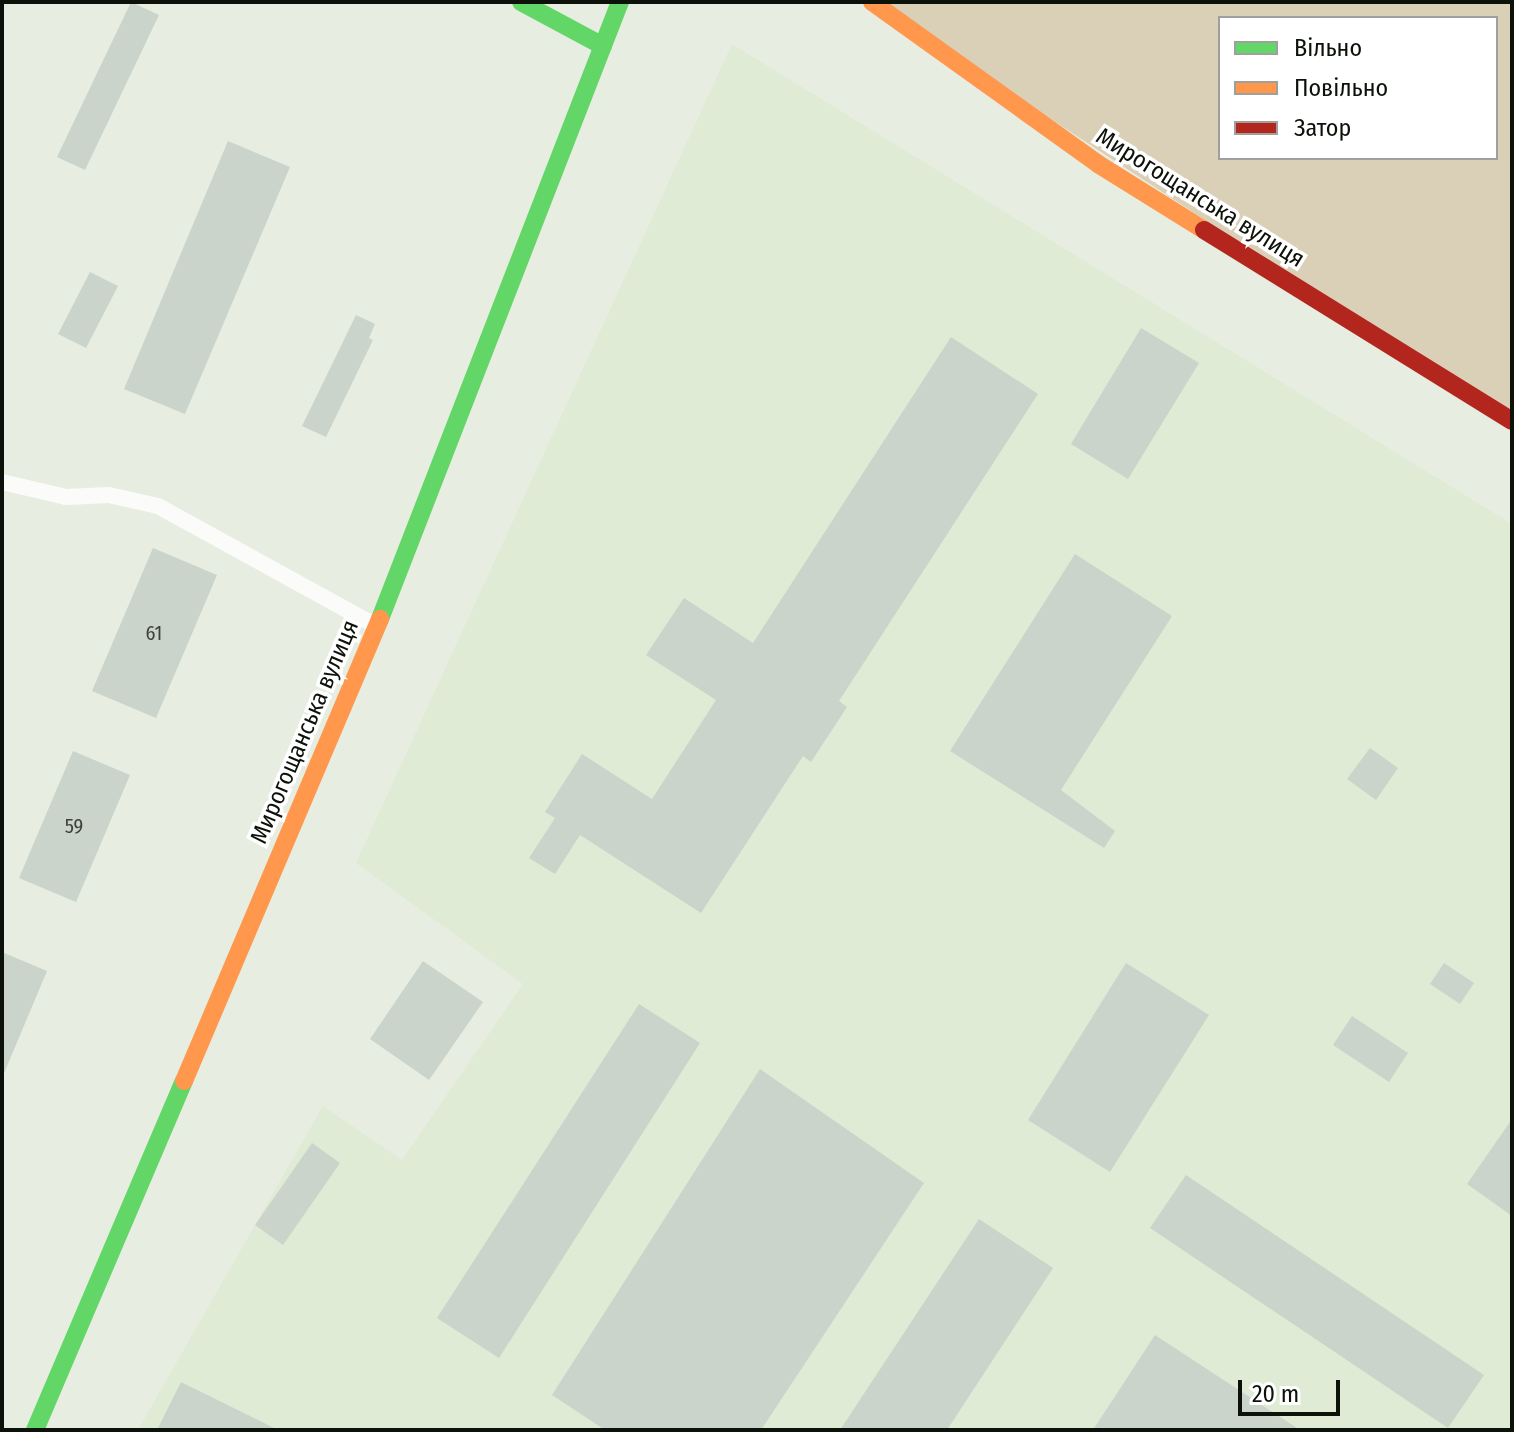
<!DOCTYPE html>
<meta charset="utf-8">
<style>
body{margin:0}
#map{position:relative;width:1514px;height:1432px;overflow:hidden;background:#e7ede1;font-family:"Fira Sans Condensed",sans-serif}
div>[style]{position:absolute}
.built>*{inset:0;background:#dfebd4}
.green>*{inset:0;background:#dad0b8}
.building>*{inset:0;background:#cad4ca}
.lane>*{height:16px;margin:-8px;padding:0 8px;transform-origin:8px;border-radius:8px;background:#fbfcfa}
.fast>*{height:18px;margin:-9px;padding:0 9px;transform-origin:9px;border-radius:9px;background:#63d668}
.slow>*{height:18px;margin:-9px;padding:0 9px;transform-origin:9px;border-radius:9px;background:#ff974d}
.jam>*{height:18px;margin:-9px;padding:0 9px;transform-origin:9px;border-radius:9px;background:#b3261e}
span{translate:-50% -50%;white-space:nowrap;text-align:center;line-height:1.15;-webkit-text-stroke:7px #fff;paint-order:stroke}
.number-label{font-size:20px;color:#3c4239}
.number-label span{-webkit-text-stroke-width:0}
.street-label{font-size:24px;color:#0c1109}
.frame{position:absolute;inset:0;border:4px solid #0c1109;pointer-events:none}
.legend{position:absolute;left:1218px;top:16px;width:280px;height:144px;box-sizing:border-box;background:#fff;border:2px solid #9ea09d;margin:0;padding:10px 14px;list-style:none;font-size:24px;color:#0c1109}
.legend li{display:flex;align-items:center;gap:16px;height:40px}
.legend b{width:40px;border:2px solid #9ea09d}
.scale{position:absolute;left:1238px;top:1380px;width:102px;height:36px;box-sizing:border-box;border:4px solid #0c1109;border-top:0;padding-left:10px;font-size:24px;line-height:28px;white-space:nowrap;color:#0c1109;-webkit-text-stroke:6px #fff;paint-order:stroke}
</style>
<div id="map">
<div class="built">
<div style="clip-path:polygon(732px 44px,1512px 524px,1512px 1430px,138px 1430px,323px 1106px,402px 1160px,523px 984px,356px 863px)"></div>
</div>
<div class="green">
<div style="clip-path:polygon(evenodd,872px 2px,1512px 2px,1512px 421px,872px 2px,1220px 18px,1496px 18px,1496px 158px,1220px 158px,1220px 18px)"></div>
</div>
<div class="building">
<div style="clip-path:polygon(131px 2px,159px 15px,85px 170px,57px 157px)"></div>
<div style="clip-path:polygon(228px 141px,290px 167px,185px 414px,124px 389px)"></div>
<div style="clip-path:polygon(90px 272px,118px 286px,86px 348px,58px 334px)"></div>
<div style="clip-path:polygon(356px 315px,375px 324px,369px 338px,373px 340px,326px 437px,302px 426px)"></div>
<div style="clip-path:polygon(1141px 328px,1199px 363px,1128px 479px,1071px 444px)"></div>
<div style="clip-path:polygon(951px 337px,1038px 394px,839px 701px,847px 707px,811px 762px,803px 756px,701px 913px,580px 835px,555px 874px,529px 858px,555px 818px,545px 812px,582px 754px,652px 799px,716px 700px,646px 655px,684px 598px,753px 643px)"></div>
<div style="clip-path:polygon(153px 548px,217px 575px,156px 718px,92px 691px)"></div>
<div style="clip-path:polygon(1075px 554px,1172px 616px,1061px 790px,1115px 831px,1104px 848px,950px 751px)"></div>
<div style="clip-path:polygon(1370px 748px,1398px 768px,1376px 800px,1347px 779px)"></div>
<div style="clip-path:polygon(73px 751px,130px 775px,76px 902px,19px 878px)"></div>
<div style="clip-path:polygon(2px 952px,47px 971px,2px 1078px)"></div>
<div style="clip-path:polygon(423px 961px,483px 1002px,429px 1080px,370px 1039px)"></div>
<div style="clip-path:polygon(1126px 963px,1209px 1015px,1110px 1172px,1028px 1120px)"></div>
<div style="clip-path:polygon(1444px 963px,1474px 983px,1460px 1004px,1430px 984px)"></div>
<div style="clip-path:polygon(639px 1004px,700px 1043px,499px 1358px,437px 1318px)"></div>
<div style="clip-path:polygon(1352px 1016px,1408px 1053px,1389px 1082px,1333px 1045px)"></div>
<div style="clip-path:polygon(760px 1069px,924px 1183px,761px 1430px,605px 1430px,552px 1395px)"></div>
<div style="clip-path:polygon(1512px 1119px,1512px 1216px,1467px 1184px)"></div>
<div style="clip-path:polygon(312px 1143px,340px 1163px,283px 1245px,255px 1225px)"></div>
<div style="clip-path:polygon(1186px 1175px,1484px 1375px,1448px 1428px,1150px 1228px)"></div>
<div style="clip-path:polygon(979px 1219px,1053px 1268px,947px 1430px,840px 1430px)"></div>
<div style="clip-path:polygon(1155px 1335px,1300px 1430px,1093px 1430px)"></div>
<div style="clip-path:polygon(181px 1382px,278px 1430px,157px 1430px)"></div>
</div>
<div class="lane">
<div style="left:2px;top:482px;width:66px;rotate:13.2deg"></div>
<div style="left:66px;top:497px;width:43px;rotate:-2.7deg"></div>
<div style="left:109px;top:495px;width:50px;rotate:12.7deg"></div>
<div style="left:158px;top:506px;width:249px;rotate:28.8deg"></div>
</div>
<div class="fast">
<div style="left:521px;top:2px;width:93px;rotate:28.2deg"></div>
<div style="left:380px;top:619px;width:662px;rotate:-68.75deg"></div>
<div style="left:35px;top:1430px;width:379px;rotate:-66.9deg"></div>
</div>
<div class="slow">
<div style="left:872px;top:2px;width:278px;rotate:35.6deg"></div>
<div style="left:1098px;top:164px;width:125px;rotate:31.9deg"></div>
<div style="left:184px;top:1081px;width:502px;rotate:-67.01deg"></div>
</div>
<div class="jam">
<div style="left:1204px;top:230px;width:362px;rotate:31.8deg"></div>
</div>
<div class="number-label">
<span style="left:154px;top:633px">61</span>
<span style="left:74px;top:826px">59</span>
</div>
<div class="street-label">
<span style="left:1200px;top:198px;rotate:32deg">Мирогощанська вулиця</span>
<span style="left:305px;top:732px;rotate:-67deg">Мирогощанська вулиця</span>
</div>
<div class="frame"></div>
<ul class="legend">
<li><b style="height:10px;background:#63d668"></b>Вільно</li>
<li><b style="height:10px;background:#ff974d"></b>Повільно</li>
<li><b style="height:10px;background:#b3261e"></b>Затор</li>
</ul>
<div class="scale">20 m</div>
</div>
